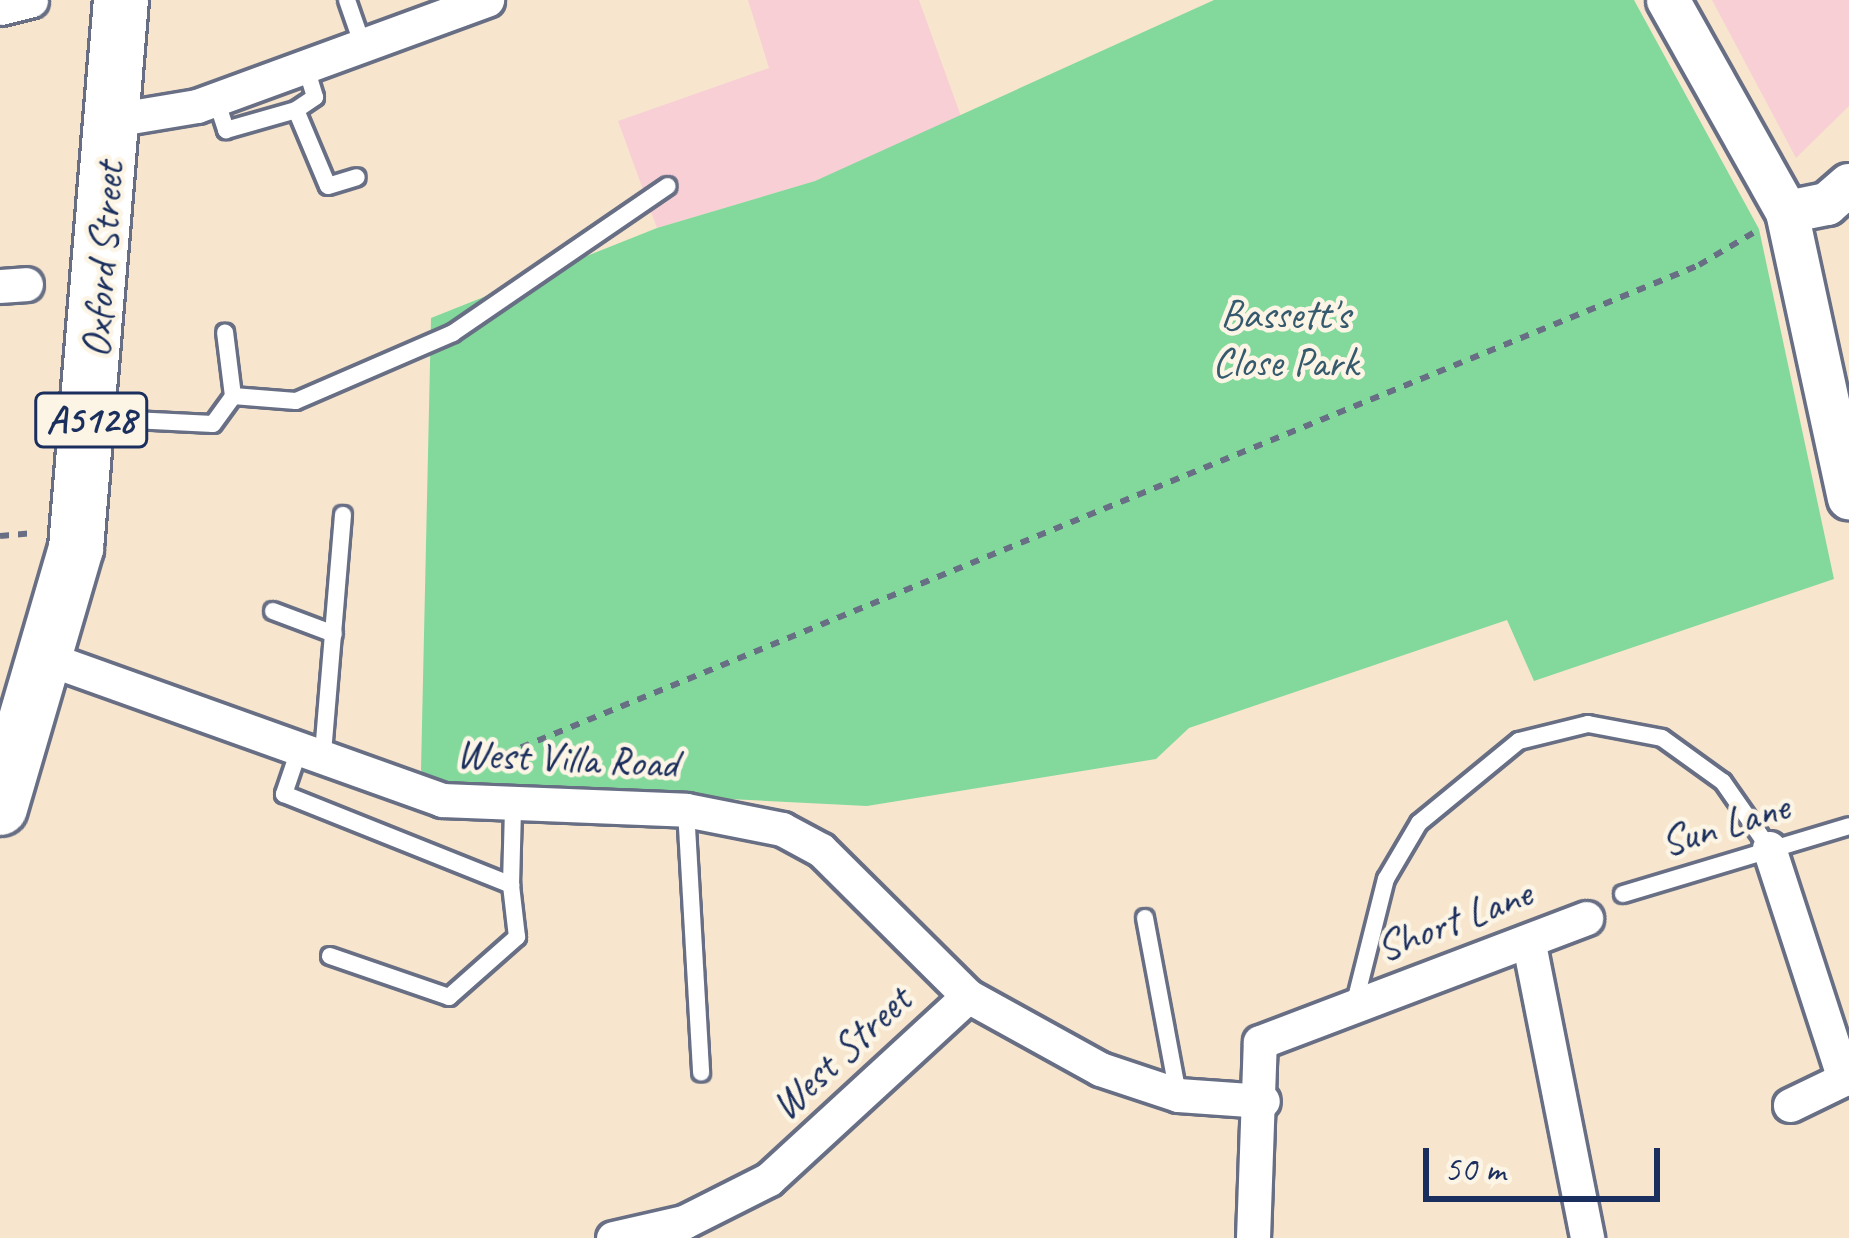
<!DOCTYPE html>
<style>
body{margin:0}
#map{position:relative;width:1849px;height:1238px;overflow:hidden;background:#f7e6cd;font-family:Caveat,sans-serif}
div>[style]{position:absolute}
.built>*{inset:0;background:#f7cfd5}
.green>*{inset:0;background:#83d99c}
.path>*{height:6px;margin-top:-3px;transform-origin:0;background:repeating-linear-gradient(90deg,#686f85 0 9px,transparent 0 18px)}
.roads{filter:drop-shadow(3px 0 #686f85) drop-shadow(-3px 0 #686f85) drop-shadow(0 3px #686f85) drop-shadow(0 -3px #686f85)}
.service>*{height:16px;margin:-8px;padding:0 8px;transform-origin:8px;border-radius:8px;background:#fff}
.minor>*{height:33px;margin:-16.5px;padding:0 16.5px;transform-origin:16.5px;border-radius:16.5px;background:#fff}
.tertiary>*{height:42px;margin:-21px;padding:0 21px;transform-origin:21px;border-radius:21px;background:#fff}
.primary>*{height:54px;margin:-27px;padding:0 27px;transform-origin:27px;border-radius:27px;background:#fff}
span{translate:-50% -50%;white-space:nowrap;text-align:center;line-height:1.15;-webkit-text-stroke:9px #fcf5e5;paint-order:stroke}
.shield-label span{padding:3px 9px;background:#fcf5e5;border:3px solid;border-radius:9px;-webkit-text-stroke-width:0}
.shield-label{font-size:39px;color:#1b2f5e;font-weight:700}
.street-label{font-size:42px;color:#1b2f5e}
.park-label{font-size:42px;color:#355a6e}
.scale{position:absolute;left:1423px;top:1148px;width:237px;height:54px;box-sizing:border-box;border:6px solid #1b2f5e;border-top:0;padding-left:15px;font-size:36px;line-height:42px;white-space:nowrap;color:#1b2f5e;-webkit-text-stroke:9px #fcf5e5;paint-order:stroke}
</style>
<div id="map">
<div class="built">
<div style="clip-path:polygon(748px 0,919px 0,962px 119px,815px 181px,657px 228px,618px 121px,769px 68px)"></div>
<div style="clip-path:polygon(1712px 0,1849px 0,1849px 106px,1796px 158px)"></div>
</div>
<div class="green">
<div style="clip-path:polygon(1214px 0,1634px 0,1759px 229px,1834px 579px,1534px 681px,1507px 620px,1189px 728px,1156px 759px,867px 806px,552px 790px,442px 800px,421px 770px,431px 318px,657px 228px,815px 181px)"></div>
</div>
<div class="path">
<div style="left:0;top:536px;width:34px;rotate:-5deg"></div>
<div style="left:471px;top:768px;width:1327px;rotate:-22.27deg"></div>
<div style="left:1699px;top:265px;width:63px;rotate:-30.7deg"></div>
</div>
<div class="roads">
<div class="service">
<div style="left:347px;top:0;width:49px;rotate:70.8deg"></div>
<div style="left:216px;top:99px;width:33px;rotate:72deg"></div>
<div style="left:226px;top:130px;width:73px;rotate:-15.9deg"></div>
<div style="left:296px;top:110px;width:23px;rotate:-34deg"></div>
<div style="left:315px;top:97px;width:31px;rotate:-107deg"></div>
<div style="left:296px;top:110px;width:82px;rotate:67.2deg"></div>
<div style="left:328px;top:186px;width:30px;rotate:-17deg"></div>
<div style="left:233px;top:396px;width:63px;rotate:4.5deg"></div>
<div style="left:296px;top:401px;width:171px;rotate:-23.4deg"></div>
<div style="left:453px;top:333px;width:260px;rotate:-34.4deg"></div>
<div style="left:92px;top:418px;width:121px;rotate:2.8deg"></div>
<div style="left:213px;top:424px;width:34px;rotate:-54deg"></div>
<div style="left:233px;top:396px;width:64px;rotate:-97.1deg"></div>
<div style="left:273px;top:611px;width:65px;rotate:20.7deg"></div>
<div style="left:300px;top:747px;width:50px;rotate:108.8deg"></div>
<div style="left:284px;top:794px;width:245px;rotate:21.8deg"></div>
<div style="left:511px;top:885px;width:77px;rotate:-88.5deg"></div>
<div style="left:323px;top:753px;width:239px;rotate:-85.2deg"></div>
<div style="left:686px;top:810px;width:263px;rotate:86.7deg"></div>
<div style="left:1623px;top:894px;width:236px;rotate:-16.7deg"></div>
<div style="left:1145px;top:918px;width:179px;rotate:79.4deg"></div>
<div style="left:330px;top:956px;width:126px;rotate:19deg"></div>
<div style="left:449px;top:997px;width:91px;rotate:-41.4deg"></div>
<div style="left:517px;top:937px;width:52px;rotate:-96.6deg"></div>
<div style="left:1354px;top:1006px;width:131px;rotate:-75.9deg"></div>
<div style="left:1386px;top:879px;width:65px;rotate:-59.5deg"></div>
<div style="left:1419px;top:823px;width:129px;rotate:-39.4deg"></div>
<div style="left:1519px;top:741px;width:71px;rotate:-13.8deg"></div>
<div style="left:1588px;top:724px;width:75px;rotate:10.7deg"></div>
<div style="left:1662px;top:738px;width:75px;rotate:35.8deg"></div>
<div style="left:1723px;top:782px;width:80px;rotate:55.1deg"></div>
</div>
<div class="minor">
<div style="left:0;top:8px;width:32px;rotate:-14deg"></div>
<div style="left:113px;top:120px;width:85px;rotate:-9.5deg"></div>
<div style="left:197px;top:106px;width:309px;rotate:-20.1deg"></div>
<div style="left:0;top:286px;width:26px;rotate:-4deg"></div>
<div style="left:46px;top:658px;width:421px;rotate:19.7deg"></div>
<div style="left:442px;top:800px;width:244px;rotate:2.3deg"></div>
<div style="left:686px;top:810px;width:98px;rotate:11.2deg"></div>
<div style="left:782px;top:829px;width:44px;rotate:28.3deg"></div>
<div style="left:821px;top:850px;width:207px;rotate:44.8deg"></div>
<div style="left:968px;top:996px;width:151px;rotate:28.9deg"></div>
<div style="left:1100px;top:1069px;width:82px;rotate:18.4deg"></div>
<div style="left:1178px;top:1095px;width:85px;rotate:4deg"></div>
<div style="left:1769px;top:848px;width:243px;rotate:72deg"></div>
<div style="left:1844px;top:1079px;width:60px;rotate:154.3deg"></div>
<div style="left:1529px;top:944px;width:300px;rotate:78.8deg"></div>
<div style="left:613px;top:1238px;width:73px;rotate:-12.7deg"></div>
<div style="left:684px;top:1222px;width:95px;rotate:-26.8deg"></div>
<div style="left:769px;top:1179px;width:270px;rotate:-42.6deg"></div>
<div style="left:1253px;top:1238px;width:196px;rotate:-88deg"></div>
<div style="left:1260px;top:1042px;width:349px;rotate:-20.8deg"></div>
</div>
<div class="tertiary">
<div style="left:1668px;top:0;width:243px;rotate:60.7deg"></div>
<div style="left:1787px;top:212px;width:293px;rotate:77.8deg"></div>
<div style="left:1787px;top:212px;width:41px;rotate:-11.3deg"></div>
<div style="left:1827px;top:204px;width:29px;rotate:-41deg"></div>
</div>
<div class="primary">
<div style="left:0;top:808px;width:271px;rotate:-73.7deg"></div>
<div style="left:76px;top:548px;width:550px;rotate:-85.31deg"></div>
</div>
</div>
<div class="shield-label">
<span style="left:91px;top:420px">A5128</span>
</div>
<div class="street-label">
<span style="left:103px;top:260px;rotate:-86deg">Oxford Street</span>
<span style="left:567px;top:759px;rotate:3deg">West Villa Road</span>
<span style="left:1725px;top:825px;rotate:-17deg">Sun Lane</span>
<span style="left:1454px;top:921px;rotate:-21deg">Short Lane</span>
<span style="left:841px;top:1053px;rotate:-43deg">West Street</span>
</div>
<div class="park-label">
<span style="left:1285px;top:339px">Bassett's<br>Close Park</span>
</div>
<div class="scale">50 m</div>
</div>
